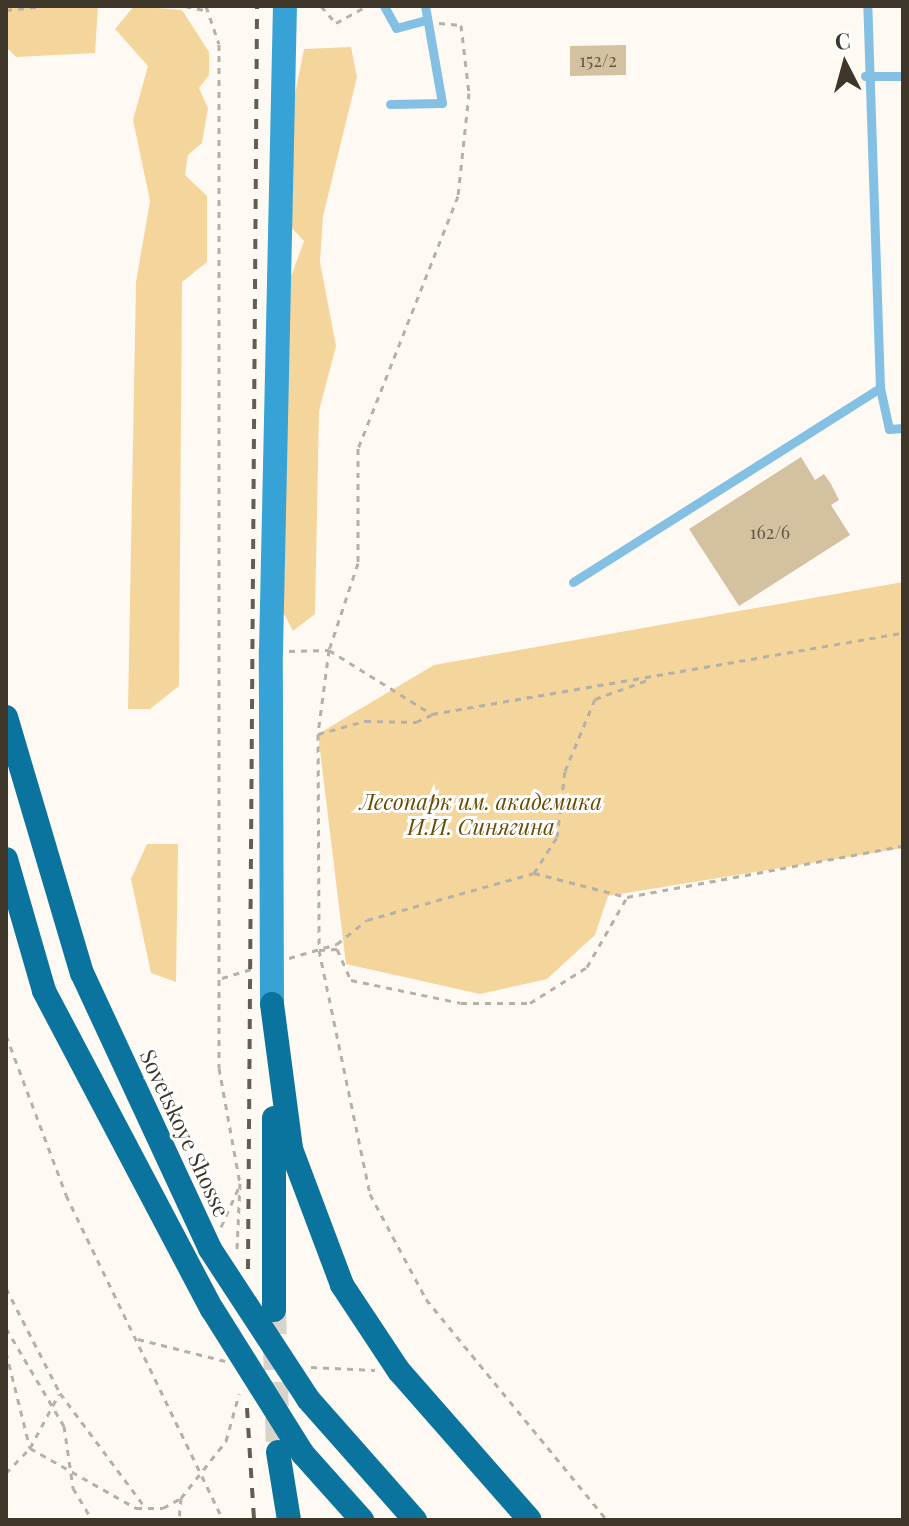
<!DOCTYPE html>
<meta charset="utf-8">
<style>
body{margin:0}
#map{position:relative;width:909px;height:1526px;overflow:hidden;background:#fefaf3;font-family:"Playfair Display",serif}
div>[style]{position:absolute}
.green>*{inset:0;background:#f4d59b}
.building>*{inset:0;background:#d3c1a0}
.highway-tunnel>*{height:24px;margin-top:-12px;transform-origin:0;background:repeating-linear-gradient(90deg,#d8d3cb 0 24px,transparent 0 36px)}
.path>*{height:3px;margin-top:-1.5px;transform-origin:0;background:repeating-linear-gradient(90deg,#b6b0a7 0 6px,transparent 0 12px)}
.lane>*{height:9px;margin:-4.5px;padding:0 4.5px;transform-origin:4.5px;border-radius:4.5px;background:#83c0e3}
.secondary>*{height:24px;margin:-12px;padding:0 12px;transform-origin:12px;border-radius:12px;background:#37a2d5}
.highway>*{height:24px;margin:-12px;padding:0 12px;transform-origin:12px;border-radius:12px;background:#0b749e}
.rail>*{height:4px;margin-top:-2px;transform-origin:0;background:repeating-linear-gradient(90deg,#645d51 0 10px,transparent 0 20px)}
.highway-bridge>*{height:24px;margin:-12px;padding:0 12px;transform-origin:12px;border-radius:12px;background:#0b749e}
span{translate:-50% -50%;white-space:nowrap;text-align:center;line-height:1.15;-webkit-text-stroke:6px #fff;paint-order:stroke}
.number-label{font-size:18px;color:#635947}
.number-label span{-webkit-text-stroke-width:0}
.park-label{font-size:22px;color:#694b01;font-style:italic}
.street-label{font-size:22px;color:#3e3629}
.frame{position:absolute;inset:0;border:8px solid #3e3629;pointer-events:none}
.north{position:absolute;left:805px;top:24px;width:80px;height:80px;-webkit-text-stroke:6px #fff;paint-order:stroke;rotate:354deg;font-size:22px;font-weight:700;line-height:32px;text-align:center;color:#3e3629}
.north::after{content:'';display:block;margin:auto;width:28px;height:36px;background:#3e3629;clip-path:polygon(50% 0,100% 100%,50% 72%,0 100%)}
</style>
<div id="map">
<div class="green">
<div style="clip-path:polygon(6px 6px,98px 6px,95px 53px,16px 57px,6px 47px)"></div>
<div style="clip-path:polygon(134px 6px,182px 10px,209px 52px,209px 75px,199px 88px,208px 108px,202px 143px,188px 155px,185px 175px,207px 196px,207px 262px,182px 282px,179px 686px,150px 709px,128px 709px,136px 282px,150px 201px,133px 120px,148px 66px,115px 29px)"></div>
<div style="clip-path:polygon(351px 47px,357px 77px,323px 216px,320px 262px,336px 346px,319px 411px,315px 614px,293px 631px,281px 608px,286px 290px,304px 241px,291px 227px,294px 99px,304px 49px)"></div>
<div style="clip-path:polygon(903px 582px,903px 848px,608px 896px,595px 935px,547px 979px,480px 994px,346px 964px,318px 734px,434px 665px)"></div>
<div style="clip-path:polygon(147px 844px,178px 844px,176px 982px,151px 973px,131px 879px)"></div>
</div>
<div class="building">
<div style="clip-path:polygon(626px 45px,626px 75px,570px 76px,570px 46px)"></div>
<div style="clip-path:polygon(801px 457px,815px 480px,824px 474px,831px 484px,839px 500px,831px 505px,850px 535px,739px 606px,689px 529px)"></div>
</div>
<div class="highway-tunnel">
<div style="left:274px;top:1310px;width:142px;rotate:88.4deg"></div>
</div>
<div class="path">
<div style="left:185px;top:6px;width:24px;rotate:12deg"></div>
<div style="left:206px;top:6px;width:40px;rotate:71.1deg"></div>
<div style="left:219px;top:44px;width:1024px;rotate:90deg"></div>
<div style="left:219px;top:1068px;width:117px;rotate:79.7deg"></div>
<div style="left:240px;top:1183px;width:67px;rotate:92.6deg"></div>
<div style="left:321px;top:6px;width:23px;rotate:49deg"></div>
<div style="left:336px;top:23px;width:35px;rotate:-29deg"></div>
<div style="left:6px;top:10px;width:39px;rotate:-6deg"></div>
<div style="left:439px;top:23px;width:22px;rotate:5deg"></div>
<div style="left:461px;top:25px;width:68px;rotate:83.3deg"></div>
<div style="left:469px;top:93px;width:104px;rotate:96.1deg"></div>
<div style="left:458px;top:196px;width:271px;rotate:111.6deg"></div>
<div style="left:358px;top:448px;width:115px;rotate:90deg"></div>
<div style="left:358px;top:563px;width:92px;rotate:108.4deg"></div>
<div style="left:329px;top:650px;width:85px;rotate:97.5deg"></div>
<div style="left:318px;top:734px;width:216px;rotate:89.7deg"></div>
<div style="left:319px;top:950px;width:249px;rotate:78.2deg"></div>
<div style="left:370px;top:1194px;width:119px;rotate:61.9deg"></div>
<div style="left:426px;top:1299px;width:286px;rotate:50.7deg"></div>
<div style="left:289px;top:651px;width:40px;rotate:-1.4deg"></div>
<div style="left:329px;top:650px;width:121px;rotate:31.9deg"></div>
<div style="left:432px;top:714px;width:478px;rotate:-9.8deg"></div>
<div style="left:318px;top:734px;width:49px;rotate:-15.5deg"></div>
<div style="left:365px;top:721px;width:51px;rotate:1.1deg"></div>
<div style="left:416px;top:722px;width:17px;rotate:-25deg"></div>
<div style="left:534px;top:873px;width:96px;rotate:14.5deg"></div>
<div style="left:319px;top:950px;width:18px;rotate:-3deg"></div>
<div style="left:337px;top:949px;width:34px;rotate:66deg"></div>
<div style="left:351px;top:980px;width:112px;rotate:11.8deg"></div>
<div style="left:461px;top:1003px;width:69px"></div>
<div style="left:530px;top:1003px;width:67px;rotate:-32.3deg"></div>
<div style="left:587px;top:967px;width:81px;rotate:-60.3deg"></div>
<div style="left:627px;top:897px;width:281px;rotate:-10.5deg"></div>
<div style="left:289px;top:958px;width:50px;rotate:-16.3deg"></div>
<div style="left:337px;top:944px;width:38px;rotate:-39deg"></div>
<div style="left:367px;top:920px;width:173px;rotate:-15.7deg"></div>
<div style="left:534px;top:873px;width:43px;rotate:-57.4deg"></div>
<div style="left:557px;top:837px;width:66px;rotate:-83.1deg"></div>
<div style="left:565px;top:771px;width:78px;rotate:-67.4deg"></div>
<div style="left:595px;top:699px;width:59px;rotate:-20deg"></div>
<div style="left:222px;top:978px;width:34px;rotate:-17deg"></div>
<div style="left:6px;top:1035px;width:171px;rotate:69.4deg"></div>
<div style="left:66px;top:1195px;width:361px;rotate:64.2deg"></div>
<div style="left:221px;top:1227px;width:44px;rotate:-65.8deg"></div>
<div style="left:6px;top:1288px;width:118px;rotate:62.8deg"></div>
<div style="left:60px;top:1393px;width:142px;rotate:53.3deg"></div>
<div style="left:6px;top:1328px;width:114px;rotate:59.4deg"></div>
<div style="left:64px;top:1426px;width:63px;rotate:81.7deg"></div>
<div style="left:73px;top:1488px;width:37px;rotate:59deg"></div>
<div style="left:138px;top:1339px;width:90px;rotate:14.2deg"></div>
<div style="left:6px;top:1352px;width:99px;rotate:76deg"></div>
<div style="left:30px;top:1448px;width:122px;rotate:29.5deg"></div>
<div style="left:136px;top:1508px;width:27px"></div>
<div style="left:163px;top:1508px;width:21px;rotate:-29deg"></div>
<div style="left:181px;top:1498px;width:22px;rotate:95deg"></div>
<div style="left:311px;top:1367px;width:64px;rotate:2.7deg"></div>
<div style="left:6px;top:1473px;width:35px;rotate:-46deg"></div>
<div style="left:30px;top:1448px;width:61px;rotate:-61.8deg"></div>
<div style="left:181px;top:1498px;width:73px;rotate:-51.7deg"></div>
<div style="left:226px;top:1441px;width:49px;rotate:-74.5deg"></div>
</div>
<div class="lane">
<div style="left:384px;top:6px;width:25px;rotate:61deg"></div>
<div style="left:396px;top:28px;width:28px;rotate:-15deg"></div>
<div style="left:865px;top:76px;width:38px"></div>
<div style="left:390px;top:104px;width:52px;rotate:-1.1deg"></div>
<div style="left:442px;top:103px;width:98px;rotate:-99.9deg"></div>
<div style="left:880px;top:388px;width:42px;rotate:77.6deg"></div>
<div style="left:889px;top:429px;width:14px;rotate:-4deg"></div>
<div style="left:573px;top:582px;width:363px;rotate:-32.3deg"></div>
<div style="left:880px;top:388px;width:382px;rotate:-91.9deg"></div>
</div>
<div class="secondary">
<div style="left:272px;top:1004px;width:353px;rotate:-90.2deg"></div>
<div style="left:271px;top:651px;width:645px;rotate:-88.76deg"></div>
</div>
<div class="highway">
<div style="left:6px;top:717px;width:267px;rotate:73.5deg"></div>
<div style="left:82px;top:973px;width:304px;rotate:65.1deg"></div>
<div style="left:6px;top:859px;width:137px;rotate:73.9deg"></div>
<div style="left:44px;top:991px;width:360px;rotate:62.2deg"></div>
<div style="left:272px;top:1004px;width:146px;rotate:82.5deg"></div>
<div style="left:291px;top:1149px;width:145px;rotate:69.4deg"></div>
<div style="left:342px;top:1285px;width:103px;rotate:56.5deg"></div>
<div style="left:399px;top:1371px;width:198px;rotate:48.7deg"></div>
<div style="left:274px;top:1118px;width:192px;rotate:90deg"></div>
<div style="left:308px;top:1399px;width:162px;rotate:48.5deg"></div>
<div style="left:278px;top:1452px;width:69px;rotate:80.8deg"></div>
<div style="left:303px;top:1454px;width:89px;rotate:48.2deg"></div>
</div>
<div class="rail">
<div style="left:248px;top:1269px;width:1263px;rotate:-89.59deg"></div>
<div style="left:247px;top:1408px;width:112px;rotate:86.4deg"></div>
</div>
<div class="highway-bridge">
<div style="left:210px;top:1249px;width:179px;rotate:56.8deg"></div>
<div style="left:212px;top:1309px;width:171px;rotate:57.9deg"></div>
</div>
<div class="number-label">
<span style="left:598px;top:60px">152/2</span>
<span style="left:770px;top:532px">162/6</span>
</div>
<div class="park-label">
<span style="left:481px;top:814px">Лесопарк им. академика<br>И.И. Синягина</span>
</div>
<div class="street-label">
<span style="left:185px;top:1133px;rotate:65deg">Sovetskoye Shosse</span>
</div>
<div class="frame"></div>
<div class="north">С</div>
</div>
